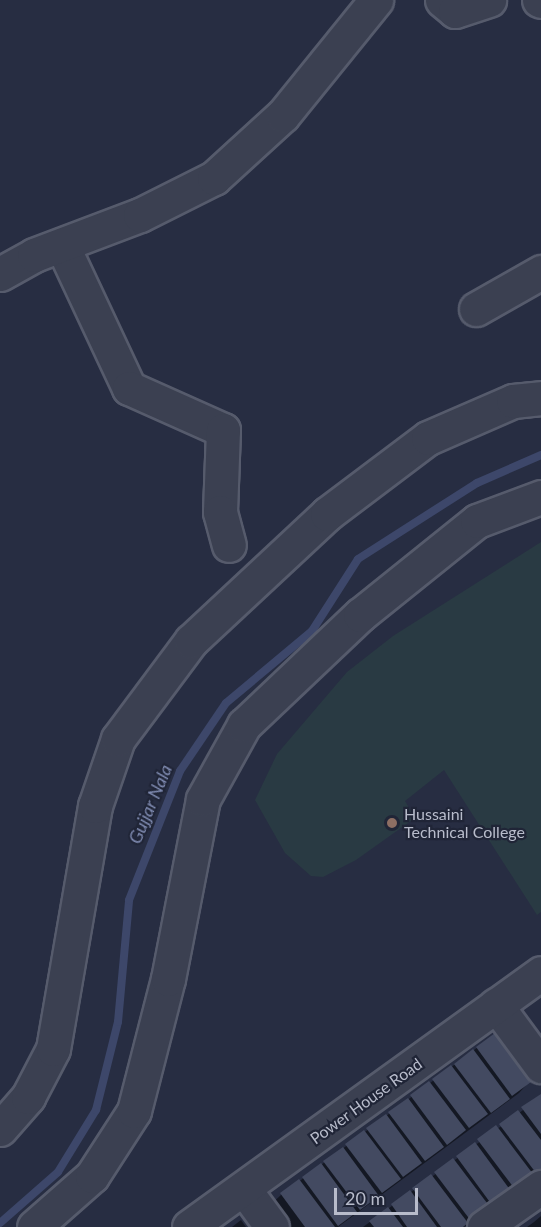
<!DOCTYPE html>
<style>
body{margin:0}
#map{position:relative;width:541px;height:1227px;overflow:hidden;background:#272d42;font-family:Lato,sans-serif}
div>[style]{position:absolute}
.green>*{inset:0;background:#293a43}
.shadow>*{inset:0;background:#0007}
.stream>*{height:8px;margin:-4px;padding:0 4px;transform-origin:4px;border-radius:4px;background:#3d476a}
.building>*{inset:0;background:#434a61}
.roads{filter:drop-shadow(2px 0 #565b6c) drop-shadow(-2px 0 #565b6c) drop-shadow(0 2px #565b6c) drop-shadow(0 -2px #565b6c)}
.minor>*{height:33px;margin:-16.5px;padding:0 16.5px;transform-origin:16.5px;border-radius:16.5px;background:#3b4051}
.dots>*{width:16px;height:16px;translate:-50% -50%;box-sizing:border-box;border:3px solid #202537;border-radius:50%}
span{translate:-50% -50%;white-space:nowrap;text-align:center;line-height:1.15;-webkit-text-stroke:4.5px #202537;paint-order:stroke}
.poi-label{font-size:16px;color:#b8bccb}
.left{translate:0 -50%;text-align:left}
.street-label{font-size:16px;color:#b8bccb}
.water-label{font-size:18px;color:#808cb2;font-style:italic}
.scale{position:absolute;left:334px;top:1188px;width:84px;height:27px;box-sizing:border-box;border:3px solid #b8bccb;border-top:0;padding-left:8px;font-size:18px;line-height:21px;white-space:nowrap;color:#b8bccb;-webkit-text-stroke:4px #202537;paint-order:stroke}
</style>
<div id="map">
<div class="green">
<div style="clip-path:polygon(541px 542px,541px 912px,537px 915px,444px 770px,405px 801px,415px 818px,356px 860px,323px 877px,311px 876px,285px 853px,255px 800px,277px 754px,347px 672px,393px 636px)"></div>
</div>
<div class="shadow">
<div style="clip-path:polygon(494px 1035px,529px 1082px,519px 1093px,338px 1227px,286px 1227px,270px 1205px,281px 1195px)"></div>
<div style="clip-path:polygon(541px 1097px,541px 1170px,464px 1227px,363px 1227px)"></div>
<div style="clip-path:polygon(541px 1216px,541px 1227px,527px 1227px,534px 1222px)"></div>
<div style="clip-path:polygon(241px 1220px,246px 1227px,232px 1227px)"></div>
</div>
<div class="stream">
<div style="left:0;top:1223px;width:77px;rotate:-41.3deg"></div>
<div style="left:58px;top:1172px;width:73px;rotate:-58.5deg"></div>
<div style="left:96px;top:1110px;width:91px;rotate:-76deg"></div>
<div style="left:118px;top:1022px;width:122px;rotate:-84.8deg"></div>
<div style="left:129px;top:900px;width:139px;rotate:-68.4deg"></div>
<div style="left:180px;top:771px;width:82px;rotate:-55.9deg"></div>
<div style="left:226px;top:703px;width:112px;rotate:-39.9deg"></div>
<div style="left:312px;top:631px;width:85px;rotate:-57.4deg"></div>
<div style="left:358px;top:559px;width:141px;rotate:-32.6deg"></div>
<div style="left:477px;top:483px;width:70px;rotate:-23.6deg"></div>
</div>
<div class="building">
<div style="clip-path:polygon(495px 1033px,531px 1082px,512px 1096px,476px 1047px)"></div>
<div style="clip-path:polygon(473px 1049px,510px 1099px,491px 1113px,454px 1064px)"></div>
<div style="clip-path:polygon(451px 1065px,488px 1114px,469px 1128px,432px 1079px)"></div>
<div style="clip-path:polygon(429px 1081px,466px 1130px,447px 1145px,410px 1095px)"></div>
<div style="clip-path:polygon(541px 1094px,541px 1134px,521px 1107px)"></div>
<div style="clip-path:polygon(408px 1098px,444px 1147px,425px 1161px,388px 1112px)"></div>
<div style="clip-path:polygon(518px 1110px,541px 1140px,541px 1169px,536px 1173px,499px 1124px)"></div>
<div style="clip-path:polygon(386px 1114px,422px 1163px,403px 1177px,366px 1128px)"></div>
<div style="clip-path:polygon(496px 1125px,533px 1174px,514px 1188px,477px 1139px)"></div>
<div style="clip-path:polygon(364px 1130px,401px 1179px,382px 1193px,345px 1144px)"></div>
<div style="clip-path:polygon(475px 1142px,511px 1191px,492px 1205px,456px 1156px)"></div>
<div style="clip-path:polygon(343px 1147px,379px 1196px,360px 1210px,323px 1161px)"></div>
<div style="clip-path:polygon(453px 1158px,490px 1207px,471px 1221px,434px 1172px)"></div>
<div style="clip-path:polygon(321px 1163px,357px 1212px,338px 1226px,302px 1177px)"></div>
<div style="clip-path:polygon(431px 1174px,468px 1223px,463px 1227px,441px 1227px,412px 1188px)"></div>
<div style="clip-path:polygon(299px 1179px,335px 1227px,305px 1227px,280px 1193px)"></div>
<div style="clip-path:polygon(410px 1190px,437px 1227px,407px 1227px,391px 1204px)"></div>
<div style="clip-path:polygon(388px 1207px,403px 1227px,374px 1227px,369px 1221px)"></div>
</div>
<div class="roads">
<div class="minor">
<div style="left:442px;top:0;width:17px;rotate:40deg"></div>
<div style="left:455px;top:11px;width:36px;rotate:-18deg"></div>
<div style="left:539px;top:0;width:2px;rotate:27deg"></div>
<div style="left:62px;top:245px;width:158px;rotate:64.9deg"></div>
<div style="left:129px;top:388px;width:103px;rotate:24.1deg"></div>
<div style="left:223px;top:430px;width:82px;rotate:92.1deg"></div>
<div style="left:220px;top:512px;width:34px;rotate:75deg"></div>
<div style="left:0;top:274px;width:39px;rotate:-29deg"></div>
<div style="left:34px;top:255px;width:113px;rotate:-20.7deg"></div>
<div style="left:140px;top:215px;width:83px;rotate:-26.6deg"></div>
<div style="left:214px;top:178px;width:93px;rotate:-42.4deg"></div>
<div style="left:283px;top:115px;width:148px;rotate:-51deg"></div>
<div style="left:476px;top:309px;width:75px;rotate:-29.6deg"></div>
<div style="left:496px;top:1005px;width:76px;rotate:53.6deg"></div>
<div style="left:0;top:1129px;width:43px;rotate:-48.8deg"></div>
<div style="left:28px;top:1097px;width:54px;rotate:-62.5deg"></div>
<div style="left:53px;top:1049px;width:247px;rotate:-80.2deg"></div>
<div style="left:95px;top:806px;width:71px;rotate:-71.1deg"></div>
<div style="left:118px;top:739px;width:122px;rotate:-53.3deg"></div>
<div style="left:191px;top:641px;width:186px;rotate:-43deg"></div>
<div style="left:327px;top:514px;width:126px;rotate:-37deg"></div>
<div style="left:428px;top:438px;width:93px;rotate:-23.5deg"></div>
<div style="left:513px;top:401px;width:28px;rotate:-6deg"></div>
<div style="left:244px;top:1189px;width:47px;rotate:53.6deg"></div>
<div style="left:34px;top:1227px;width:77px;rotate:-41.3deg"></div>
<div style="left:92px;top:1176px;width:77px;rotate:-57.1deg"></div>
<div style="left:134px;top:1111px;width:136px;rotate:-75.6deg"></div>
<div style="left:168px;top:979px;width:183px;rotate:-79deg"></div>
<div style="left:203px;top:799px;width:85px;rotate:-61deg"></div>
<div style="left:244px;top:725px;width:160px;rotate:-43.5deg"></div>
<div style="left:360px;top:615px;width:150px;rotate:-38.8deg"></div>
<div style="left:477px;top:521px;width:68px;rotate:-20.6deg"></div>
<div style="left:189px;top:1227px;width:434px;rotate:-35.8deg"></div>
<div style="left:484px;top:1227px;width:70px;rotate:-35.1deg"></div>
</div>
</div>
<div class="dots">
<div style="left:392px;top:823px;background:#8d6e63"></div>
</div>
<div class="poi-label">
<span class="left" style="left:404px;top:823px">Hussaini<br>Technical College</span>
</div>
<div class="street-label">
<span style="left:366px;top:1101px;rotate:-36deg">Power House Road</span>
</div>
<div class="water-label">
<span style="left:150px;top:804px;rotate:-67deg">Gujjar Nala</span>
</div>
<div class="scale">20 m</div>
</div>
